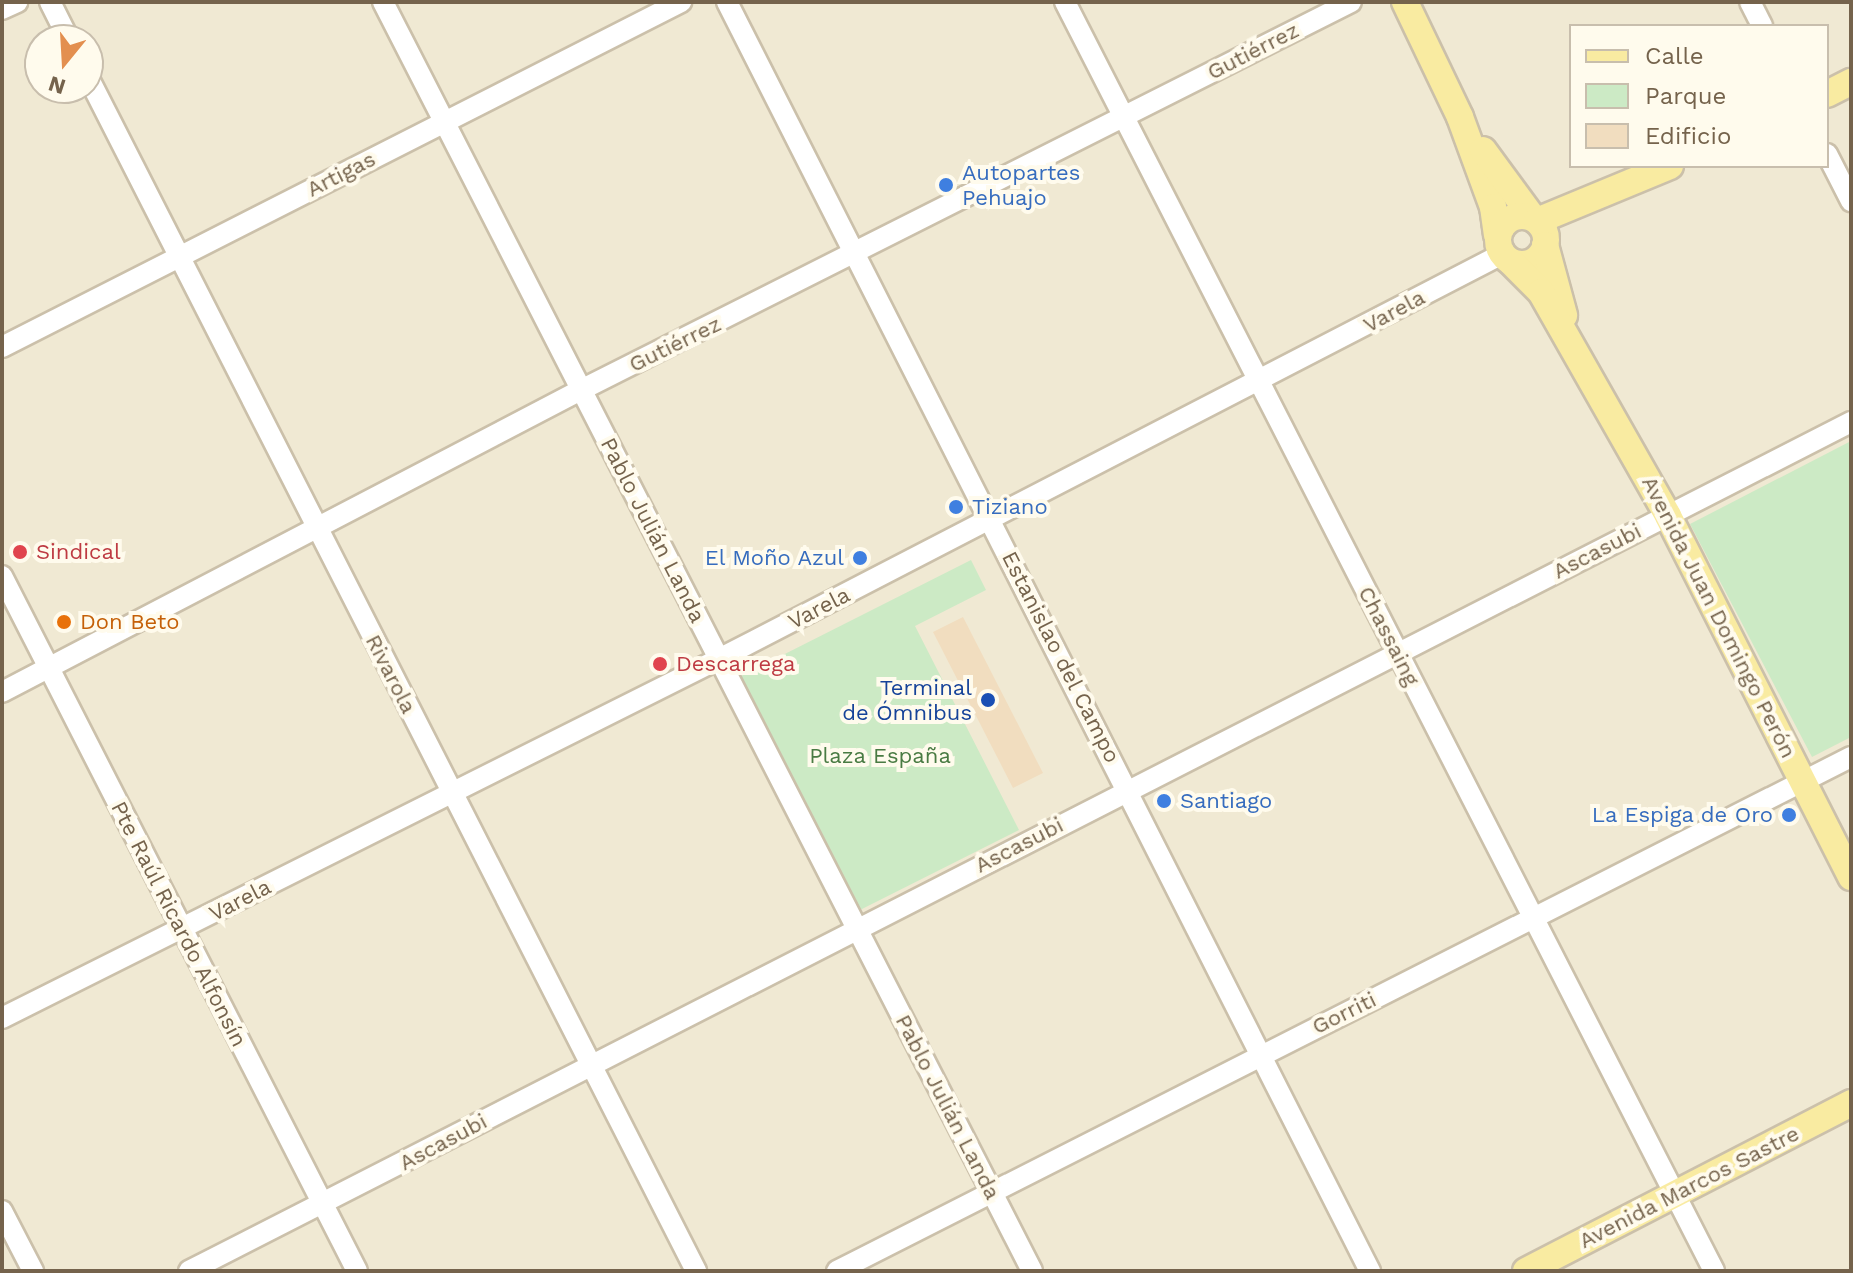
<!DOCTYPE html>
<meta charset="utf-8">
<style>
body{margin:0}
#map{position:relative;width:1853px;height:1273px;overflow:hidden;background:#fcf8e7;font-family:"Work Sans",sans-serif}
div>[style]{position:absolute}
.residential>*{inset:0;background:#f0e9d3}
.green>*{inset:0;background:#cceac5}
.building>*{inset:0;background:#f1ddbf}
.roads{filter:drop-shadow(2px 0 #cbc0aa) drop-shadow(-2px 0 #cbc0aa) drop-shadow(0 2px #cbc0aa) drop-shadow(0 -2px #cbc0aa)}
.minor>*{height:20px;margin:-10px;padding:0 10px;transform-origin:10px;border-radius:10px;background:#fff}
.major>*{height:26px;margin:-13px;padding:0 13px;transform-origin:13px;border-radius:13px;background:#f9eba1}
.major>.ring{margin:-13px;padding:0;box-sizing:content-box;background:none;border:26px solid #f9eba1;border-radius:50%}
.dots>*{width:22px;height:22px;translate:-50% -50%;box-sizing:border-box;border:4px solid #fffbed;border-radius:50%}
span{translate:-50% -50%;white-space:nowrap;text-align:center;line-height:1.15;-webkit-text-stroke:8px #fffbed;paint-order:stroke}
.street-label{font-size:22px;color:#75634c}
.shop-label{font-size:22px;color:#366cbe}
.left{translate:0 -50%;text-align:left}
.right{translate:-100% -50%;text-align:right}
.health-label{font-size:22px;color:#be3a42}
.food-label{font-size:22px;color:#c56008}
.transit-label{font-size:22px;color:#164399}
.park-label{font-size:22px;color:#497b43}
.frame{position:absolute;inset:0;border:4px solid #75634c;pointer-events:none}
.legend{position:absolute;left:1569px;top:24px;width:260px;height:144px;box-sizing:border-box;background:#fffbed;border:2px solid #c8bead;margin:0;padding:10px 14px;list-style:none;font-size:24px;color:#75634c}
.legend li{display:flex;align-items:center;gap:16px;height:40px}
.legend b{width:40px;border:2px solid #c8bead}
.north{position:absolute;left:24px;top:24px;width:80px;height:80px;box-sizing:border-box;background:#fffbed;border:2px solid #c8bead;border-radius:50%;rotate:198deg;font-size:22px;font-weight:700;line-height:32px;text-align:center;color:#75634c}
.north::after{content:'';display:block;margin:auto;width:28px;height:36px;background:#e38f4f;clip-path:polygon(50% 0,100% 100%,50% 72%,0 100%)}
</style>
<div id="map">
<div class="residential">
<div style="clip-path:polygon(evenodd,2px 2px,1851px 2px,1851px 1271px,2px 1271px,2px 2px,1571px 26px,1827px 26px,1827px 166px,1571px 166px,1571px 26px,2px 2px,40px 40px,88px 40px,88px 88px,40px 88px,40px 40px)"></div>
</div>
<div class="green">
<div style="clip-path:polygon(1851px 441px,1851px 737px,1812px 757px,1690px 524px)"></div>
<div style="clip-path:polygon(971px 560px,986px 590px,915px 626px,1019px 830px,858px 911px,739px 677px)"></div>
</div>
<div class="building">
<div style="clip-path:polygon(963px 617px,1043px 773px,1013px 788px,933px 632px)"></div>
</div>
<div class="roads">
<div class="minor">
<div style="left:50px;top:2px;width:42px;rotate:63.4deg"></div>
<div style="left:383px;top:2px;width:1425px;rotate:62.91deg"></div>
<div style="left:727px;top:2px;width:1423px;rotate:63.13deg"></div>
<div style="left:1065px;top:2px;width:1425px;rotate:62.91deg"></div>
<div style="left:1750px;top:2px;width:27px;rotate:63deg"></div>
<div style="left:2px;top:9px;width:17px;rotate:-25deg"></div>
<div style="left:88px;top:77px;width:1340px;rotate:63.01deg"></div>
<div style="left:1827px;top:154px;width:53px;rotate:62.9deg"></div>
<div style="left:2px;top:347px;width:762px;rotate:-26.94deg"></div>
<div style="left:2px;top:576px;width:780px;rotate:62.94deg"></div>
<div style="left:2px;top:692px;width:653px;rotate:-27.55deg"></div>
<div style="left:581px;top:390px;width:862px;rotate:-26.74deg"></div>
<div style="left:2px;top:1018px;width:802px;rotate:-26.6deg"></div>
<div style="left:719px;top:659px;width:882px;rotate:-27.35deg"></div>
<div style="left:2px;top:1211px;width:68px;rotate:62.7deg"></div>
<div style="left:189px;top:1271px;width:1866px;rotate:-27.06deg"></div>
<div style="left:837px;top:1271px;width:1137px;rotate:-26.88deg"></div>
</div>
<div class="major">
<div style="left:1405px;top:2px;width:127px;rotate:64.4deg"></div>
<div style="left:1460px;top:117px;width:96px;rotate:69.9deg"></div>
<div style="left:1493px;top:207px;width:28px;rotate:82deg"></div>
<div style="left:1827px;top:94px;width:27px;rotate:-27deg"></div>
<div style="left:1483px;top:150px;width:84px;rotate:53.7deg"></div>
<div class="ring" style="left:1498px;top:216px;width:22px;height:22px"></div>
<div style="left:1537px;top:221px;width:144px;rotate:-22.5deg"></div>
<div style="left:1545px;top:245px;width:73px;rotate:74.8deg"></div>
<div style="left:1511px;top:262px;width:42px;rotate:45deg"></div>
<div style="left:1541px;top:292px;width:257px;rotate:60.4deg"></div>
<div style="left:1668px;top:516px;width:405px;rotate:63.1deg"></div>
<div style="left:1526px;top:1271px;width:366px;rotate:-27.3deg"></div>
</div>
</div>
<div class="dots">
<div style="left:946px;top:185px;background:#3f7fe0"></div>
<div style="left:956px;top:507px;background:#3f7fe0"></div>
<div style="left:20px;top:552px;background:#e0444e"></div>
<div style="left:860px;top:558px;background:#3f7fe0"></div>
<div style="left:64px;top:622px;background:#e8710a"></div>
<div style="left:660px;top:664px;background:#e0444e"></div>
<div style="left:988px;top:700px;background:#1a4fb4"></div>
<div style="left:1164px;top:801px;background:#3f7fe0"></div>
<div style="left:1789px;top:815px;background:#3f7fe0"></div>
</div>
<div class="street-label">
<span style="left:1253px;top:51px;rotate:-27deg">Gutiérrez</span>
<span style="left:341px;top:174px;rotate:-27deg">Artigas</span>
<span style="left:1394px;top:311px;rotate:-28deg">Varela</span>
<span style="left:675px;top:344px;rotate:-26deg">Gutiérrez</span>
<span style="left:653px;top:530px;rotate:63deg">Pablo Julián Landa</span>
<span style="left:1597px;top:551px;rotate:-27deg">Ascasubi</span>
<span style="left:819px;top:608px;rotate:-27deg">Varela</span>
<span style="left:1719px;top:617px;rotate:63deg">Avenida Juan Domingo Perón</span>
<span style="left:1389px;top:636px;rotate:63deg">Chassaing</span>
<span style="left:1061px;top:657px;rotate:63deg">Estanislao del Campo</span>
<span style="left:391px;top:674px;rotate:63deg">Rivarola</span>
<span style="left:1019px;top:845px;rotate:-27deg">Ascasubi</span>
<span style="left:240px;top:900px;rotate:-27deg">Varela</span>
<span style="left:179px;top:924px;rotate:63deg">Pte Raúl Ricardo Alfonsín</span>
<span style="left:1344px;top:1013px;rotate:-26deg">Gorriti</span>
<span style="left:948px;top:1107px;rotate:63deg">Pablo Julián Landa</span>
<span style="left:443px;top:1142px;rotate:-28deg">Ascasubi</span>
<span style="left:1689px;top:1187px;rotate:-27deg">Avenida Marcos Sastre</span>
</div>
<div class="shop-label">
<span class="left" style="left:962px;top:185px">Autopartes<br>Pehuajo</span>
<span class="left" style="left:972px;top:507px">Tiziano</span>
<span class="right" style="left:844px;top:558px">El Moño Azul</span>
<span class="left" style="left:1180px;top:801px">Santiago</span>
<span class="right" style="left:1773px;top:815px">La Espiga de Oro</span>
</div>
<div class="health-label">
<span class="left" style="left:36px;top:552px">Sindical</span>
<span class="left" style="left:676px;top:664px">Descarrega</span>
</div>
<div class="food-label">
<span class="left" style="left:80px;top:622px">Don Beto</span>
</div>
<div class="transit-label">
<span class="right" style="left:972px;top:700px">Terminal<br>de Ómnibus</span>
</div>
<div class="park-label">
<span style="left:880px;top:756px">Plaza España</span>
</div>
<div class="frame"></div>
<ul class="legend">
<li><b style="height:10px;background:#f9eba1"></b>Calle</li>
<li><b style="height:22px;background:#cceac5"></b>Parque</li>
<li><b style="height:22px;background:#f1ddbf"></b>Edificio</li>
</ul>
<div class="north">N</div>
</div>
